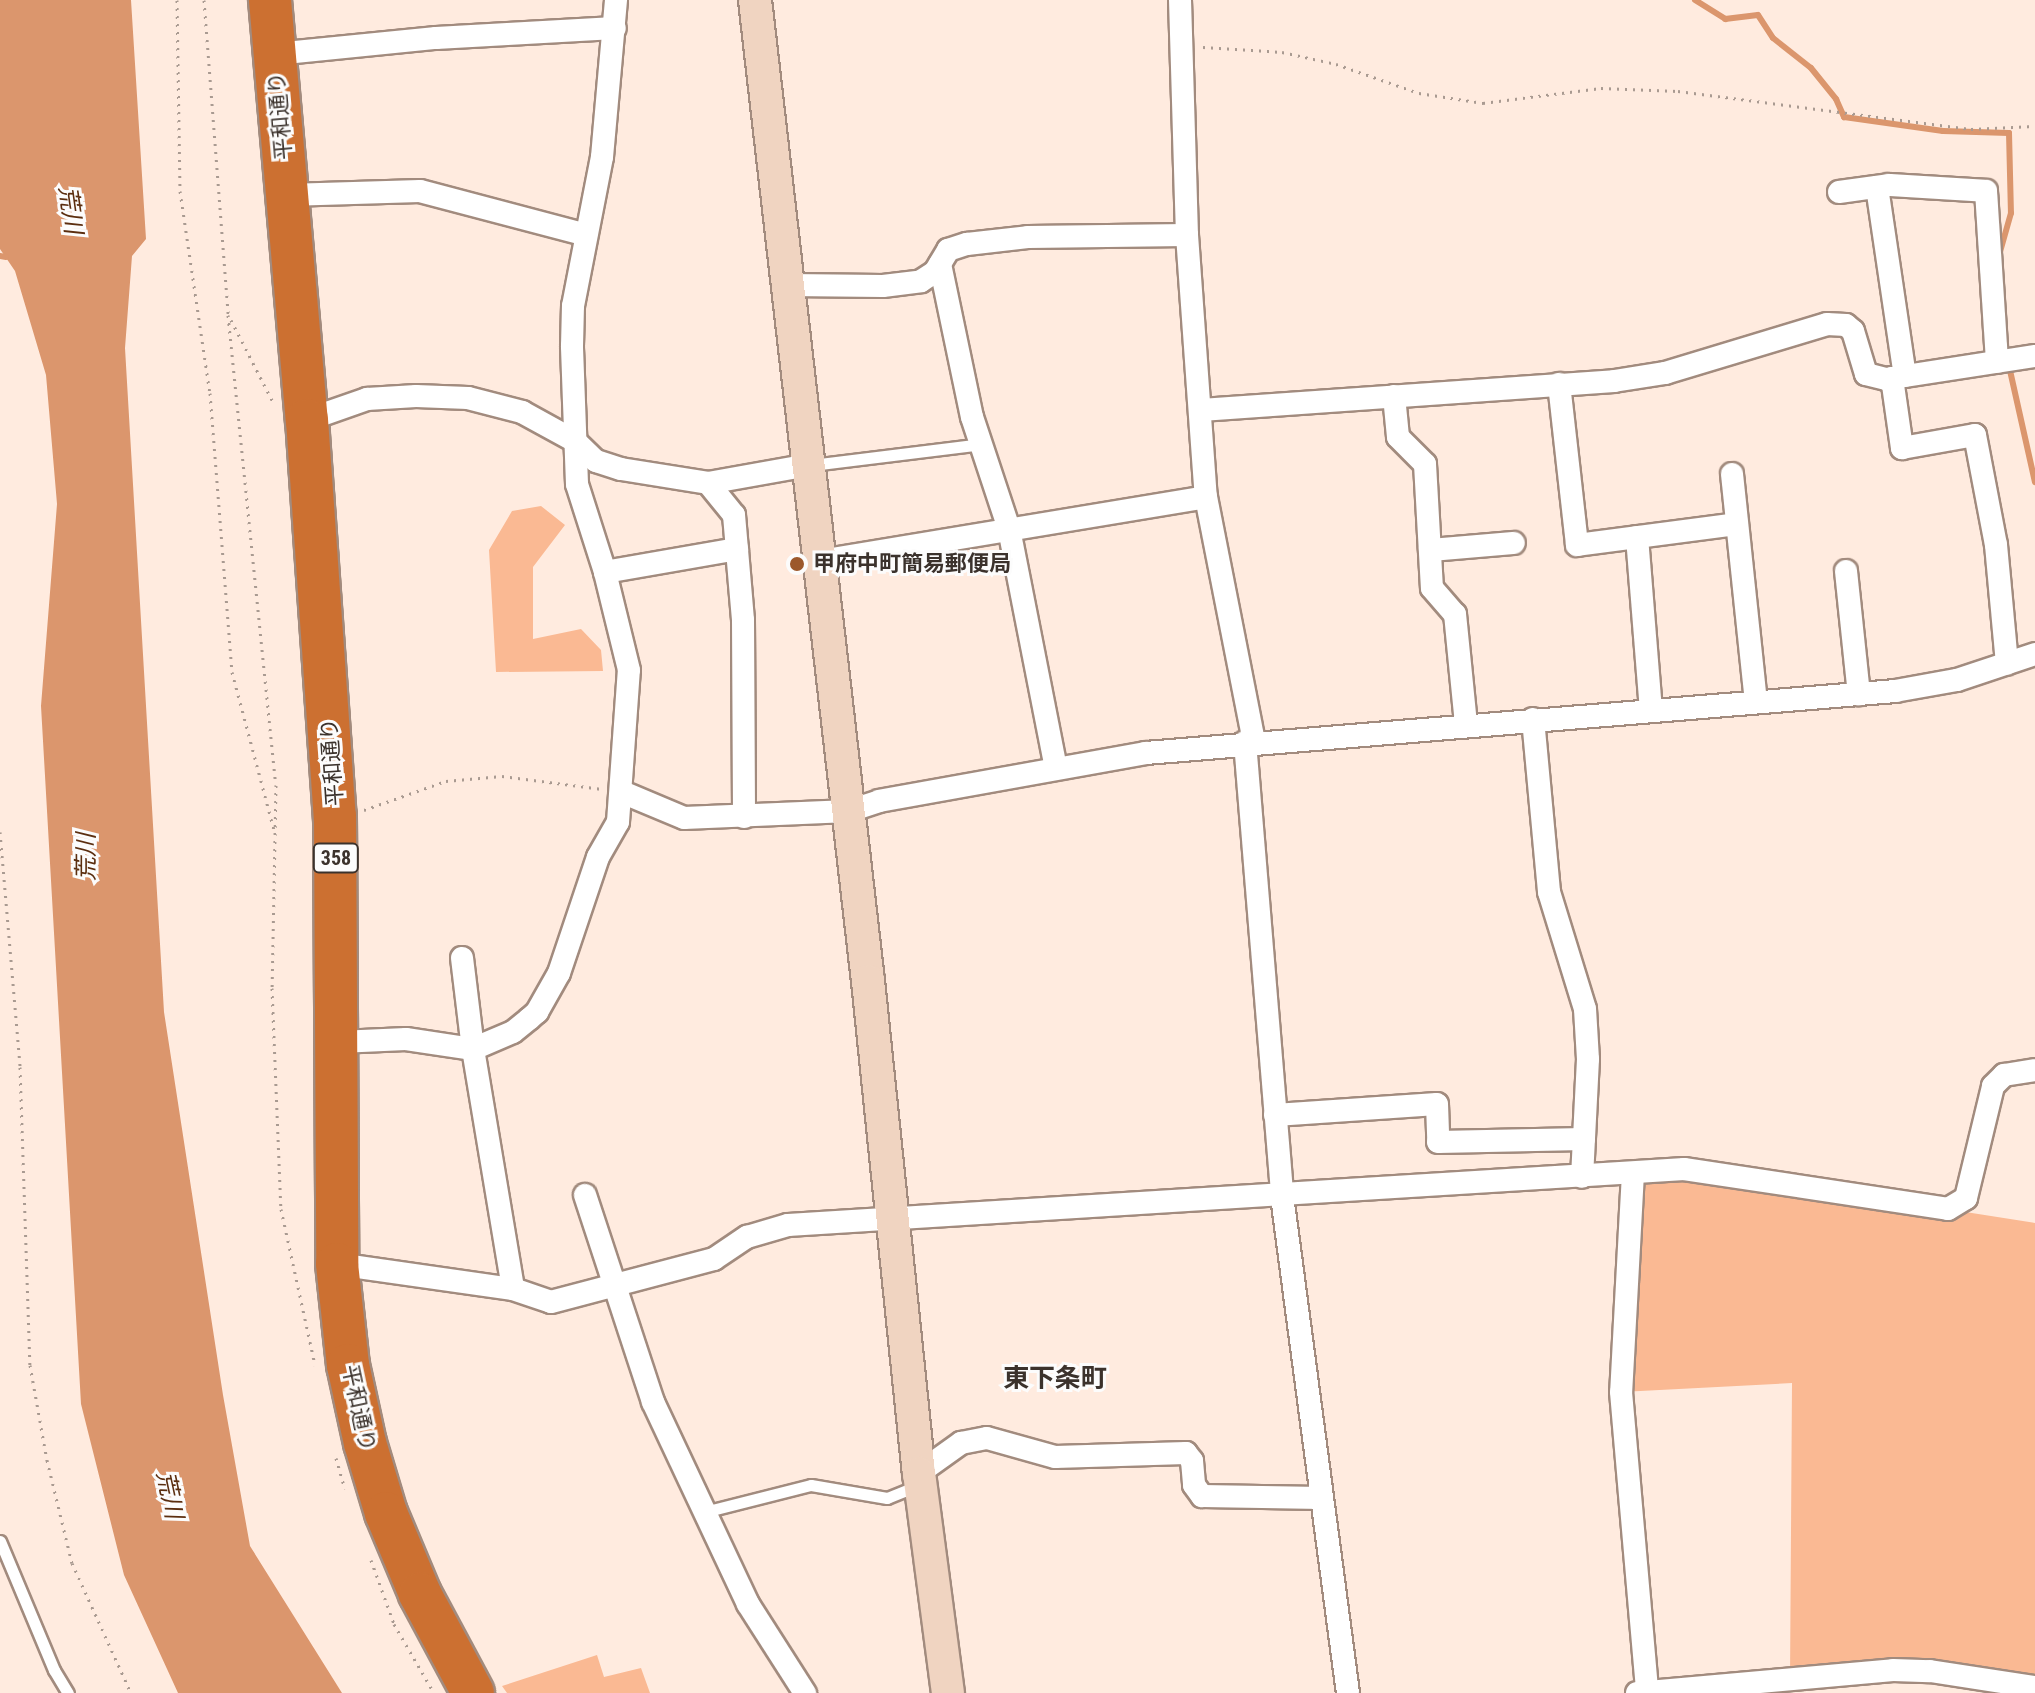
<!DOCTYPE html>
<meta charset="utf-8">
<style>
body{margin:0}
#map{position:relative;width:2035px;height:1693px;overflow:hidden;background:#ffebdf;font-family:"Roboto Condensed","Noto Sans JP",sans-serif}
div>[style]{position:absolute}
.green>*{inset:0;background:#fab993}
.water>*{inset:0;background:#db966d}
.stream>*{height:6px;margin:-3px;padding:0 3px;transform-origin:3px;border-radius:3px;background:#db966d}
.path>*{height:3px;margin-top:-1.5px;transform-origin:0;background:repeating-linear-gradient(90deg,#a99a91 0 2px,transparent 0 8px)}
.roads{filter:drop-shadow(2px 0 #a28b7e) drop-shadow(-2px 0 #a28b7e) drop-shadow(0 2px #a28b7e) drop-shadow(0 -2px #a28b7e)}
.lane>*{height:11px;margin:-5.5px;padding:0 5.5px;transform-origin:5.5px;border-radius:5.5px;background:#fff}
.street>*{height:22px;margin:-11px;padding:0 11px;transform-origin:11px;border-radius:11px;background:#fff}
.secondary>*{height:32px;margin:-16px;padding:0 16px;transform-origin:16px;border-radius:16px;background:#f0d4c1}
.highway>*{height:42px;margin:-21px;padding:0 21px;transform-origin:21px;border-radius:21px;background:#cc7031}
.dots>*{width:22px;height:22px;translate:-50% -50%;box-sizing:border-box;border:4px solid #fcfcfc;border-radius:50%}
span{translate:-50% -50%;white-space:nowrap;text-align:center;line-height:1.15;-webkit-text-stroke:6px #fcfcfc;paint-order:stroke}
.shield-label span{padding:2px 6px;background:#fcfcfc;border:2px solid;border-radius:6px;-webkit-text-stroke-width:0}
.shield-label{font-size:20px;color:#3b322c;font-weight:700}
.street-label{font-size:22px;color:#3b322c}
.poi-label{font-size:22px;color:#3b322c;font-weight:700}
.left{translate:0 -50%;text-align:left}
.water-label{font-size:24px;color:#5b2e0f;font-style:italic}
.quarter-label{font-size:26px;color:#3b322c;font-weight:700}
</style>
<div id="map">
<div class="green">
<div style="clip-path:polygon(541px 506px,565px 525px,533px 567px,533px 639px,581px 629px,601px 650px,603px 671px,496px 672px,489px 550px,512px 511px)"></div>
<div style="clip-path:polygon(1633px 1173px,1889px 1200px,2035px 1223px,2035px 1687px,1930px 1671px,1790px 1679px,1792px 1383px,1621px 1392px)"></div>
<div style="clip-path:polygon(597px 1655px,604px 1677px,641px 1668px,650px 1693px,507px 1693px,502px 1686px)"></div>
</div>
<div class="water">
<div style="clip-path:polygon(0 0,131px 0,146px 239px,132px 256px,125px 348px,164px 1012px,223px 1395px,250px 1546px,342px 1693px,178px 1693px,124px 1575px,81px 1404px,41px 706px,57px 504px,46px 375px,15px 271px,0 249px)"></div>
</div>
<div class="stream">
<div style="left:1695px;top:0;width:36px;rotate:32deg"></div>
<div style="left:1725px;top:19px;width:33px;rotate:-7deg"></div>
<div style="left:1758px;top:15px;width:27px;rotate:57deg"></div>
<div style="left:1773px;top:38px;width:48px;rotate:38.3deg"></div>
<div style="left:1811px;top:68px;width:40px;rotate:51deg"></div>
<div style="left:1836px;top:99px;width:20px;rotate:66deg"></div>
<div style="left:1844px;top:117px;width:100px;rotate:8deg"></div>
<div style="left:1943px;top:131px;width:66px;rotate:1.7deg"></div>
<div style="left:2009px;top:133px;width:80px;rotate:88.6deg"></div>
<div style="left:2011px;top:213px;width:41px;rotate:105.8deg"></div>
<div style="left:0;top:256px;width:6px;rotate:9deg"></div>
<div style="left:2009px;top:366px;width:119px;rotate:77.4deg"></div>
</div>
<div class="path">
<div style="left:177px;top:0;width:191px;rotate:89.1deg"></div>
<div style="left:180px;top:191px;width:204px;rotate:81.6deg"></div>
<div style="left:210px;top:393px;width:280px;rotate:85.5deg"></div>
<div style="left:232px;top:672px;width:163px;rotate:75.1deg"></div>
<div style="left:204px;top:0;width:316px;rotate:85.6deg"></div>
<div style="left:228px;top:315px;width:472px;rotate:84.2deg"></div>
<div style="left:276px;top:785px;width:203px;rotate:91.1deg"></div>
<div style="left:272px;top:988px;width:221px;rotate:87.7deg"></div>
<div style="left:281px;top:1209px;width:160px;rotate:77.7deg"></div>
<div style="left:1203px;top:47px;width:79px;rotate:3.6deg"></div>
<div style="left:1282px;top:52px;width:55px;rotate:12.5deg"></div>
<div style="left:1336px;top:64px;width:88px;rotate:19.3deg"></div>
<div style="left:1419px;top:93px;width:65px;rotate:8.9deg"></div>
<div style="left:1483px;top:103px;width:119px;rotate:-7.2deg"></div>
<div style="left:1601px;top:88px;width:77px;rotate:2.2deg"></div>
<div style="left:1678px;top:91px;width:295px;rotate:7.4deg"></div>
<div style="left:1971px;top:129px;width:64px;rotate:-2.7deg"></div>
<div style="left:231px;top:320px;width:92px;rotate:62.9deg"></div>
<div style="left:364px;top:810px;width:87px;rotate:-19.5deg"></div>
<div style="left:446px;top:781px;width:56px;rotate:-5.1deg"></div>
<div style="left:502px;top:776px;width:101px;rotate:7.4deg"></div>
<div style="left:0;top:832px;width:236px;rotate:85.1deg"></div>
<div style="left:20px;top:1067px;width:298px;rotate:88.1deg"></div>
<div style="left:30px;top:1365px;width:97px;rotate:79.9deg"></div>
<div style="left:47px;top:1460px;width:106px;rotate:76.4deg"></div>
<div style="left:72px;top:1563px;width:143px;rotate:65.6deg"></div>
<div style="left:336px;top:1458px;width:32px;rotate:74deg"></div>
<div style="left:371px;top:1560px;width:68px;rotate:70.2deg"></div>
<div style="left:394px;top:1624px;width:80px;rotate:59.9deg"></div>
</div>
<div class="roads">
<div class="lane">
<div style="left:811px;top:465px;width:171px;rotate:-7deg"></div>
<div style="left:704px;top:1512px;width:110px;rotate:-14.2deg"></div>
<div style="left:811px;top:1485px;width:77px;rotate:9.7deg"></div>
<div style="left:887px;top:1498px;width:32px;rotate:-22deg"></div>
<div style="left:0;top:1541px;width:140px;rotate:67.3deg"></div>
<div style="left:54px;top:1670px;width:27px;rotate:59deg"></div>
</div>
<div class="street">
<div style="left:1180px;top:0;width:235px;rotate:88.3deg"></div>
<div style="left:1187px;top:235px;width:263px;rotate:85.9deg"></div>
<div style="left:1206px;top:497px;width:249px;rotate:78.9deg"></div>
<div style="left:275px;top:54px;width:162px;rotate:-5.7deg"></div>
<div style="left:436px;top:38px;width:179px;rotate:-3.2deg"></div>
<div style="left:1877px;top:187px;width:191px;rotate:81.6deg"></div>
<div style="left:1839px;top:192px;width:50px;rotate:-8deg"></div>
<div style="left:1889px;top:185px;width:97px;rotate:3.5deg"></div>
<div style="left:1986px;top:191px;width:171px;rotate:86.3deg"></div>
<div style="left:287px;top:195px;width:133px;rotate:-1.7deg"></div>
<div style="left:420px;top:191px;width:172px;rotate:14.8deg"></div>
<div style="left:940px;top:264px;width:156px;rotate:78.2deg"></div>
<div style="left:972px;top:417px;width:118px;rotate:71.7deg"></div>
<div style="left:1009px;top:529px;width:244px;rotate:78.9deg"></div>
<div style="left:789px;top:285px;width:94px;rotate:0.6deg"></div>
<div style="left:883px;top:286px;width:38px;rotate:-7deg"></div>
<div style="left:921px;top:281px;width:17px;rotate:-33deg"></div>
<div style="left:935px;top:272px;width:26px;rotate:-59deg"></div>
<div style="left:948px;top:250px;width:20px;rotate:-18deg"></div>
<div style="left:967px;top:244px;width:61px;rotate:-6.5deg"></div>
<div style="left:1028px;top:237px;width:159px;rotate:-0.7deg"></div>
<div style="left:1892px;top:378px;width:71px;rotate:81.9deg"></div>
<div style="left:1902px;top:448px;width:74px;rotate:-10.1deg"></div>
<div style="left:1975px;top:435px;width:112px;rotate:79.2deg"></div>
<div style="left:1996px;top:545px;width:119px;rotate:84.7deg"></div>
<div style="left:1559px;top:384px;width:162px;rotate:83.6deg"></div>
<div style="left:1577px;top:545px;width:161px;rotate:-7.5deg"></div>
<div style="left:1394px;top:396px;width:41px;rotate:84.4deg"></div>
<div style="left:1398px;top:437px;width:38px;rotate:45deg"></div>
<div style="left:1425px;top:464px;width:124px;rotate:86.8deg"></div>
<div style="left:1432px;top:588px;width:35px;rotate:49deg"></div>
<div style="left:1455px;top:614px;width:112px;rotate:84.3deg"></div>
<div style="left:1201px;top:410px;width:414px;rotate:-4deg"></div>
<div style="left:1614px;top:381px;width:52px;rotate:-8.9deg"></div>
<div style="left:1665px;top:373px;width:169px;rotate:-16.8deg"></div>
<div style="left:1827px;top:324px;width:19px;rotate:3deg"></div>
<div style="left:1846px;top:325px;width:9px;rotate:41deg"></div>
<div style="left:1853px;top:331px;width:45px;rotate:73.2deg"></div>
<div style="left:1866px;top:374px;width:21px;rotate:14deg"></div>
<div style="left:1886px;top:379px;width:151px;rotate:-8.8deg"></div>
<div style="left:307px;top:420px;width:64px;rotate:-19.3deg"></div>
<div style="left:367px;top:399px;width:49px;rotate:-3.5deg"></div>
<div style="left:416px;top:396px;width:52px;rotate:2.2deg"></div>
<div style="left:468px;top:398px;width:56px;rotate:14.5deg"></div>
<div style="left:522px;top:412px;width:60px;rotate:28.7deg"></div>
<div style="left:575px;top:441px;width:29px;rotate:44deg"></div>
<div style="left:596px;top:461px;width:26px;rotate:18deg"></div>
<div style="left:621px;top:469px;width:88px;rotate:9.1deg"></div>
<div style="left:708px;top:483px;width:103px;rotate:-10.1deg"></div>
<div style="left:1732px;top:474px;width:229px;rotate:84deg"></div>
<div style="left:708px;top:483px;width:41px;rotate:50.9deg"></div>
<div style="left:734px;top:515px;width:105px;rotate:85.1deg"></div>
<div style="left:743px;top:620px;width:197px;rotate:89.7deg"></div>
<div style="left:1637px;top:537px;width:174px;rotate:85.4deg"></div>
<div style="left:1430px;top:550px;width:84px;rotate:-4.8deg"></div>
<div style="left:820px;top:561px;width:391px;rotate:-9.4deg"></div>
<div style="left:1846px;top:571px;width:124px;rotate:84deg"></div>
<div style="left:605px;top:572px;width:134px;rotate:-9.9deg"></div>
<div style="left:1533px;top:719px;width:174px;rotate:84.7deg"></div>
<div style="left:1549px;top:892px;width:122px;rotate:72.9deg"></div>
<div style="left:1585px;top:1009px;width:50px;rotate:86.6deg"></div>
<div style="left:1588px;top:1059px;width:118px;rotate:92.9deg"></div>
<div style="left:1245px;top:742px;width:456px;rotate:85.3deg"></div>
<div style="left:1282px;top:1196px;width:501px;rotate:82.44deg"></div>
<div style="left:622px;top:792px;width:67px;rotate:22.8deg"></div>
<div style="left:684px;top:818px;width:165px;rotate:-2.4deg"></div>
<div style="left:849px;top:811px;width:32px;rotate:-18deg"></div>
<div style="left:879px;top:801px;width:271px;rotate:-10.2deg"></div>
<div style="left:1146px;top:753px;width:752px;rotate:-4.73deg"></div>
<div style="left:1895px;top:691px;width:63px;rotate:-10.1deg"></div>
<div style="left:1957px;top:680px;width:82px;rotate:-18.4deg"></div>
<div style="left:462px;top:958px;width:92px;rotate:83.1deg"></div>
<div style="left:473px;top:1049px;width:243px;rotate:80.5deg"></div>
<div style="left:339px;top:1042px;width:67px;rotate:-2.6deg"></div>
<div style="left:406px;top:1039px;width:68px;rotate:8.5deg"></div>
<div style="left:473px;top:1049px;width:43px;rotate:-23deg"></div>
<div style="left:513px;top:1032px;width:21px;rotate:-39deg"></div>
<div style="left:529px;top:1019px;width:11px;rotate:-41deg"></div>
<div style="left:537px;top:1012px;width:45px;rotate:-60.6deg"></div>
<div style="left:559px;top:973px;width:122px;rotate:-71.4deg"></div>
<div style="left:598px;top:857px;width:40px;rotate:-60.3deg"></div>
<div style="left:618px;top:822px;width:152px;rotate:-85.9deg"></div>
<div style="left:629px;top:670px;width:101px;rotate:-103.8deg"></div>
<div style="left:605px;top:572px;width:92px;rotate:-107.7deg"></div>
<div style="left:577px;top:484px;width:138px;rotate:-92.1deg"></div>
<div style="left:572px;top:346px;width:40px;rotate:-88.6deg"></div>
<div style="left:573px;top:306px;width:152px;rotate:-79deg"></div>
<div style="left:602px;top:157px;width:158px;rotate:-84.9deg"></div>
<div style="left:1275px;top:1115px;width:162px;rotate:-3.9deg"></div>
<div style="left:1437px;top:1104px;width:38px;rotate:88deg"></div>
<div style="left:1438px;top:1142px;width:146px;rotate:-1.2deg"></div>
<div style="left:1633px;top:1173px;width:219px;rotate:93.1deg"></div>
<div style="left:1621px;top:1392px;width:301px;rotate:85deg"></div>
<div style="left:585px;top:1195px;width:218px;rotate:71.8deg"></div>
<div style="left:653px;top:1402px;width:223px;rotate:64.8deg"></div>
<div style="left:748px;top:1604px;width:106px;rotate:57.4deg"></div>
<div style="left:337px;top:1264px;width:178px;rotate:8.1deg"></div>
<div style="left:513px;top:1289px;width:40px;rotate:18.9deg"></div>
<div style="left:551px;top:1302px;width:169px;rotate:-14.8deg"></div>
<div style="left:714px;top:1259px;width:40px;rotate:-34deg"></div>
<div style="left:747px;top:1237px;width:43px;rotate:-16.3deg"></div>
<div style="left:788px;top:1225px;width:898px;rotate:-3.58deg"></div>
<div style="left:1684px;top:1169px;width:267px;rotate:8.6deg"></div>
<div style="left:1948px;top:1209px;width:21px;rotate:-31deg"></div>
<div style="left:1966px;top:1198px;width:115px;rotate:-76.4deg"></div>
<div style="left:1993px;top:1086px;width:16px;rotate:-45deg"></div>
<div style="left:2004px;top:1075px;width:31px;rotate:-9deg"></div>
<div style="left:919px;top:1473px;width:52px;rotate:-35.5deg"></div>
<div style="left:961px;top:1443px;width:26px;rotate:-11deg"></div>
<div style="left:987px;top:1438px;width:71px;rotate:15.6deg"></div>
<div style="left:1055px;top:1457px;width:131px;rotate:-1.7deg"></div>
<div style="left:1186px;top:1453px;width:10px;rotate:53deg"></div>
<div style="left:1192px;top:1461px;width:24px;rotate:85deg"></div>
<div style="left:1194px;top:1485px;width:14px;rotate:54deg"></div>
<div style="left:1202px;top:1496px;width:120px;rotate:1deg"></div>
<div style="left:1637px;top:1693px;width:257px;rotate:-5.1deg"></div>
<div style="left:1893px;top:1670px;width:37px;rotate:2deg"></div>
<div style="left:1930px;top:1671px;width:106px;rotate:8.7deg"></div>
</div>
<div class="secondary">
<div style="left:755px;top:0;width:987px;rotate:83.43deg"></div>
<div style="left:868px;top:981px;width:495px;rotate:84.1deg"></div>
<div style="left:919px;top:1473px;width:222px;rotate:82.5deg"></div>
</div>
<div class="highway">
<div style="left:270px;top:0;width:422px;rotate:85deg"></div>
<div style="left:307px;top:420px;width:397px;rotate:86deg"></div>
<div style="left:335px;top:816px;width:448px;rotate:89.7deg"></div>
<div style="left:337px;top:1264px;width:102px;rotate:83.8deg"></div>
<div style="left:348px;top:1365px;width:80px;rotate:77.7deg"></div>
<div style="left:365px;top:1443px;width:73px;rotate:73.3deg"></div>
<div style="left:386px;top:1513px;width:88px;rotate:67.2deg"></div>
<div style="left:420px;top:1594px;width:112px;rotate:61.8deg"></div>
</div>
</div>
<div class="dots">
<div style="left:797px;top:564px;background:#9c582b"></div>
</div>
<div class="shield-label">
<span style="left:336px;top:858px">358</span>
</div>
<div class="street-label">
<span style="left:280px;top:116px;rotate:-95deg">平和通り</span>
<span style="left:332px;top:762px;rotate:-94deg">平和通り</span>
<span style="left:359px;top:1408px;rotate:78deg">平和通り</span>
</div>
<div class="poi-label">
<span class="left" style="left:813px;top:564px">甲府中町簡易郵便局</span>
</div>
<div class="water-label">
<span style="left:70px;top:210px;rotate:82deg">荒川</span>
<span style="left:87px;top:857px;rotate:-90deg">荒川</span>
<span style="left:169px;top:1495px;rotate:78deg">荒川</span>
</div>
<div class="quarter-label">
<span style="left:1055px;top:1379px">東下条町</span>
</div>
</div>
